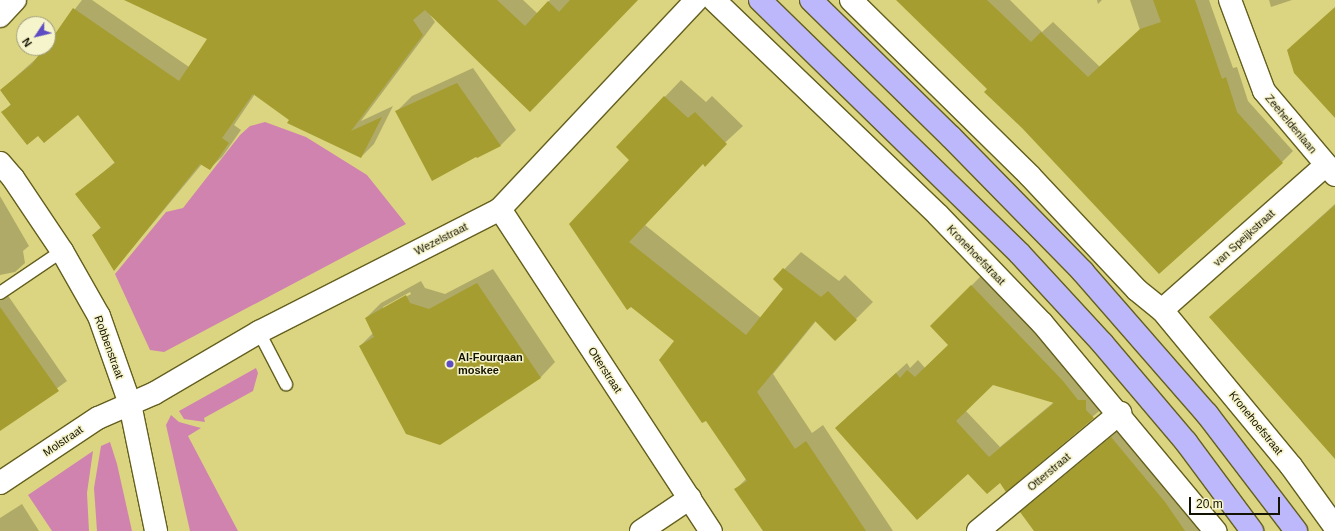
<!DOCTYPE html>
<style>
body{margin:0}
#map{position:relative;width:1335px;height:531px;overflow:hidden;background:#dbd581;font-family:Helvetica,sans-serif}
div>[style]{position:absolute}
.green>*{inset:0;background:#d183b0}
.shadow>*{inset:0;background:#0003}
.building>*{inset:0;background:#a59d30}
.roads{filter:drop-shadow(1px 0 #645f1e) drop-shadow(-1px 0 #645f1e) drop-shadow(0 1px #645f1e) drop-shadow(0 -1px #645f1e)}
.lane>*{height:12px;margin:-6px;padding:0 6px;transform-origin:6px;border-radius:6px;background:#fff}
.street>*{height:22px;margin:-11px;padding:0 11px;transform-origin:11px;border-radius:11px;background:#fff}
.secondary>*{height:22px;margin:-11px;padding:0 11px;transform-origin:11px;border-radius:11px;background:#fff}
.primary>*{height:22px;margin:-11px;padding:0 11px;transform-origin:11px;border-radius:11px;background:#bdb8fb}
.dots>*{width:11px;height:11px;translate:-50% -50%;box-sizing:border-box;border:2px solid #f6f4cb;border-radius:50%}
span{translate:-50% -50%;white-space:nowrap;text-align:center;line-height:1.15;-webkit-text-stroke:3px #f6f4cb;paint-order:stroke}
.street-label{font-size:11px;color:#141200}
.poi-label{font-size:11px;color:#141200;font-weight:700}
.left{translate:0 -50%;text-align:left}
.north{position:absolute;left:16px;top:16px;width:40px;height:40px;box-sizing:border-box;background:#f6f4cb;border:1px solid #9c9a7a;border-radius:50%;rotate:235deg;font-size:11px;font-weight:700;line-height:16px;text-align:center;color:#141200}
.north::after{content:'';display:block;margin:auto;width:14px;height:18px;background:#5e4cc4;clip-path:polygon(50% 0,100% 100%,50% 72%,0 100%)}
.scale{position:absolute;left:1189px;top:497px;width:91px;height:18px;box-sizing:border-box;border:2px solid #141200;border-top:0;padding-left:5px;font-size:12px;line-height:14px;white-space:nowrap;color:#141200;-webkit-text-stroke:3px #f6f4cb;paint-order:stroke}
</style>
<div id="map">
<div class="green">
<div style="clip-path:polygon(265px 122px,306px 137px,367px 175px,406px 224px,164px 352px,150px 350px,115px 274px,166px 212px,183px 208px,240px 135px,250px 126px)"></div>
<div style="clip-path:polygon(256px 368px,258px 373px,253px 391px,204px 418px,205px 422px,184px 419px,179px 411px)"></div>
<div style="clip-path:polygon(171px 415px,179px 422px,201px 428px,188px 436px,238px 531px,190px 531px,166px 425px)"></div>
<div style="clip-path:polygon(110px 442px,117px 464px,132px 531px,97px 531px,94px 488px,101px 446px)"></div>
<div style="clip-path:polygon(93px 451px,87px 493px,89px 531px,52px 531px,28px 495px)"></div>
</div>
<div class="shadow">
<div style="clip-path:polygon(82px 0,92px 0,189px 67px,208px 39px,127px 0,523px 0,538px 14px,550px 0,637px 0,543px 98px,430px 15px,435px 22px,361px 121px,393px 106px,374px 144px,361px 157px,290px 119px,255px 94px,234px 125px,241px 130px,222px 157px,209px 169px,202px 164px,114px 270px,93px 235px,101px 227px,77px 195px,115px 162px,79px 114px,38px 134px,3px 112px,11px 104px,1px 90px,48px 48px,48px 44px)"></div>
<div style="clip-path:polygon(897px 0,1010px 0,1042px 32px,1053px 22px,1100px 67px,1140px 30px,1130px 0,1209px 0,1233px 68px,1237px 67px,1248px 101px,1293px 151px,1282px 162px,989px 89px)"></div>
<div style="clip-path:polygon(1097px 0,1102px 0,1098px 4px)"></div>
<div style="clip-path:polygon(1269px 0,1292px 0,1271px 7px)"></div>
<div style="clip-path:polygon(473px 68px,516px 130px,501px 145px,477px 157px,397px 111px,412px 96px)"></div>
<div style="clip-path:polygon(681px 80px,706px 102px,712px 96px,743px 126px,703px 163px,645px 225px,761px 318px,784px 289px,775px 279px,801px 252px,839px 281px,845px 275px,873px 302px,835px 340px,816px 321px,773px 374px,812px 433px,823px 425px,893px 531px,764px 531px,736px 489px,746px 479px,675px 341px,631px 306px,627px 309px,631px 160px,617px 147px)"></div>
<div style="clip-path:polygon(0 196px,29px 246px,23px 251px,25px 263px,15px 272px,0 275px)"></div>
<div style="clip-path:polygon(1335px 204px,1335px 458px,1210px 317px)"></div>
<div style="clip-path:polygon(evenodd,493px 269px,555px 362px,540px 378px,360px 346px,373px 333px,366px 318px,381px 303px,421px 281px,425px 288px,445px 294px,493px 269px,410px 292px,411px 294px,383px 310px,383px 307px,410px 292px)"></div>
<div style="clip-path:polygon(evenodd,981px 276px,1073px 371px,1104px 407px,1006px 490px,1000px 482px,968px 473px,846px 418px,907px 363px,910px 368px,918px 360px,925px 368px,949px 345px,931px 326px,981px 276px,992px 384px,1054px 402px,1000px 447px,966px 411px,992px 384px)"></div>
<div style="clip-path:polygon(0 284px,67px 381px,0 430px)"></div>
<div style="clip-path:polygon(1121px 428px,1202px 531px,1035px 531px,1022px 512px)"></div>
<div style="clip-path:polygon(22px 504px,39px 531px,0 531px,0 518px)"></div>
</div>
<div class="building">
<div style="clip-path:polygon(124px 0,497px 0,525px 26px,548px 1px,559px 12px,570px 0,638px 0,530px 112px,425px 10px,413px 20px,423px 35px,351px 131px,382px 117px,361px 158px,287px 123px,289px 120px,253px 94px,222px 138px,229px 143px,210px 170px,200px 164px,114px 271px,92px 235px,101px 228px,75px 194px,115px 163px,78px 115px,44px 143px,38px 136px,27px 145px,1px 112px,11px 105px,0 90px,32px 64px,44px 48px,48px 48px,48px 44px,73px 8px,179px 81px,207px 39px)"></div>
<div style="clip-path:polygon(896px 0,987px 0,1031px 42px,1041px 32px,1088px 77px,1140px 29px,1161px 22px,1153px 0,1195px 0,1222px 79px,1226px 77px,1237px 112px,1283px 163px,1159px 274px,1022px 128px,984px 92px,987px 89px)"></div>
<div style="clip-path:polygon(1335px 7px,1335px 118px,1294px 73px,1287px 50px)"></div>
<div style="clip-path:polygon(457px 83px,501px 146px,477px 158px,476px 157px,432px 181px,395px 111px)"></div>
<div style="clip-path:polygon(664px 96px,688px 118px,695px 112px,727px 144px,705px 167px,703px 164px,629px 242px,746px 335px,783px 289px,773px 279px,783px 268px,821px 297px,828px 291px,857px 320px,835px 341px,815px 321px,757px 392px,795px 449px,806px 441px,866px 531px,763px 531px,734px 489px,747px 481px,706px 421px,702px 423px,659px 360px,674px 341px,631px 307px,627px 310px,569px 224px,629px 160px,616px 147px)"></div>
<div style="clip-path:polygon(1335px 205px,1335px 459px,1209px 317px)"></div>
<div style="clip-path:polygon(477px 283px,541px 378px,440px 445px,406px 434px,359px 346px,374px 337px,365px 318px,406px 295px,410px 303px,429px 309px)"></div>
<div style="clip-path:polygon(evenodd,971px 285px,1063px 381px,1078px 400px,1086px 400px,1086px 410px,1094px 418px,1006px 492px,1000px 483px,987px 494px,968px 474px,917px 520px,835px 428px,896px 373px,900px 378px,907px 370px,915px 377px,948px 345px,930px 326px,971px 285px,993px 385px,1054px 403px,989px 457px,956px 421px,993px 385px)"></div>
<div style="clip-path:polygon(0 307px,59px 391px,0 431px)"></div>
<div style="clip-path:polygon(1111px 437px,1165px 502px,1185px 531px,1034px 531px,1020px 512px)"></div>
</div>
<div class="roads">
<div class="lane">
<div style="left:0;top:293px;width:75px;rotate:-34.1deg"></div>
<div style="left:259px;top:332px;width:59px;rotate:62.6deg"></div>
</div>
<div class="street">
<div style="left:714px;top:0;width:310px;rotate:43.8deg"></div>
<div style="left:938px;top:215px;width:150px;rotate:46.1deg"></div>
<div style="left:1042px;top:323px;width:271px;rotate:50.2deg"></div>
<div style="left:851px;top:0;width:251px;rotate:44.5deg"></div>
<div style="left:1030px;top:176px;width:156px;rotate:46.8deg"></div>
<div style="left:1137px;top:290px;width:32px;rotate:39deg"></div>
<div style="left:1162px;top:310px;width:202px;rotate:50.4deg"></div>
<div style="left:1291px;top:466px;width:75px;rotate:54.2deg"></div>
<div style="left:1230px;top:0;width:97px;rotate:69.5deg"></div>
<div style="left:1264px;top:91px;width:110px;rotate:49.8deg"></div>
<div style="left:0;top:163px;width:20px;rotate:49deg"></div>
<div style="left:13px;top:178px;width:88px;rotate:56.1deg"></div>
<div style="left:62px;top:251px;width:75px;rotate:60.4deg"></div>
<div style="left:99px;top:316px;width:93px;rotate:70.6deg"></div>
<div style="left:130px;top:404px;width:130px;rotate:78.4deg"></div>
<div style="left:500px;top:209px;width:385px;rotate:56.8deg"></div>
<div style="left:1162px;top:310px;width:219px;rotate:-41.5deg"></div>
<div style="left:0;top:483px;width:118px;rotate:-33.6deg"></div>
<div style="left:98px;top:418px;width:62px;rotate:-23.7deg"></div>
<div style="left:155px;top:393px;width:121px;rotate:-30.4deg"></div>
<div style="left:259px;top:332px;width:271px;rotate:-27deg"></div>
<div style="left:500px;top:209px;width:287px;rotate:-46.8deg"></div>
<div style="left:641px;top:531px;width:59px;rotate:-34deg"></div>
<div style="left:978px;top:531px;width:185px;rotate:-39.7deg"></div>
</div>
<div class="secondary">
<div style="left:0;top:16px;width:22px;rotate:-47deg"></div>
</div>
<div class="primary">
<div style="left:760px;top:0;width:363px;rotate:44.3deg"></div>
<div style="left:1020px;top:254px;width:122px;rotate:47.3deg"></div>
<div style="left:1103px;top:344px;width:128px;rotate:49.7deg"></div>
<div style="left:1186px;top:442px;width:111px;rotate:53.4deg"></div>
<div style="left:811px;top:0;width:196px;rotate:44.4deg"></div>
<div style="left:951px;top:137px;width:189px;rotate:45.6deg"></div>
<div style="left:1083px;top:272px;width:189px;rotate:48.9deg"></div>
<div style="left:1207px;top:414px;width:147px;rotate:52.7deg"></div>
</div>
</div>
<div class="dots">
<div style="left:450px;top:364px;background:#5e4cc4"></div>
</div>
<div class="street-label">
<span style="left:1291px;top:124px;rotate:50deg">Zeeheldenlaan</span>
<span style="left:1244px;top:238px;rotate:-42deg">van Speijkstraat</span>
<span style="left:441px;top:239px;rotate:-27deg">Wezelstraat</span>
<span style="left:976px;top:255px;rotate:46deg">Kronehoefstraat</span>
<span style="left:109px;top:347px;rotate:70deg">Robbenstraat</span>
<span style="left:605px;top:370px;rotate:57deg">Otterstraat</span>
<span style="left:1256px;top:423px;rotate:51deg">Kronehoefstraat</span>
<span style="left:63px;top:441px;rotate:-34deg">Molstraat</span>
<span style="left:1049px;top:472px;rotate:-40deg">Otterstraat</span>
</div>
<div class="poi-label">
<span class="left" style="left:458px;top:364px">Al-Fourqaan<br>moskee</span>
</div>
<div class="north">N</div>
<div class="scale">20 m</div>
</div>
